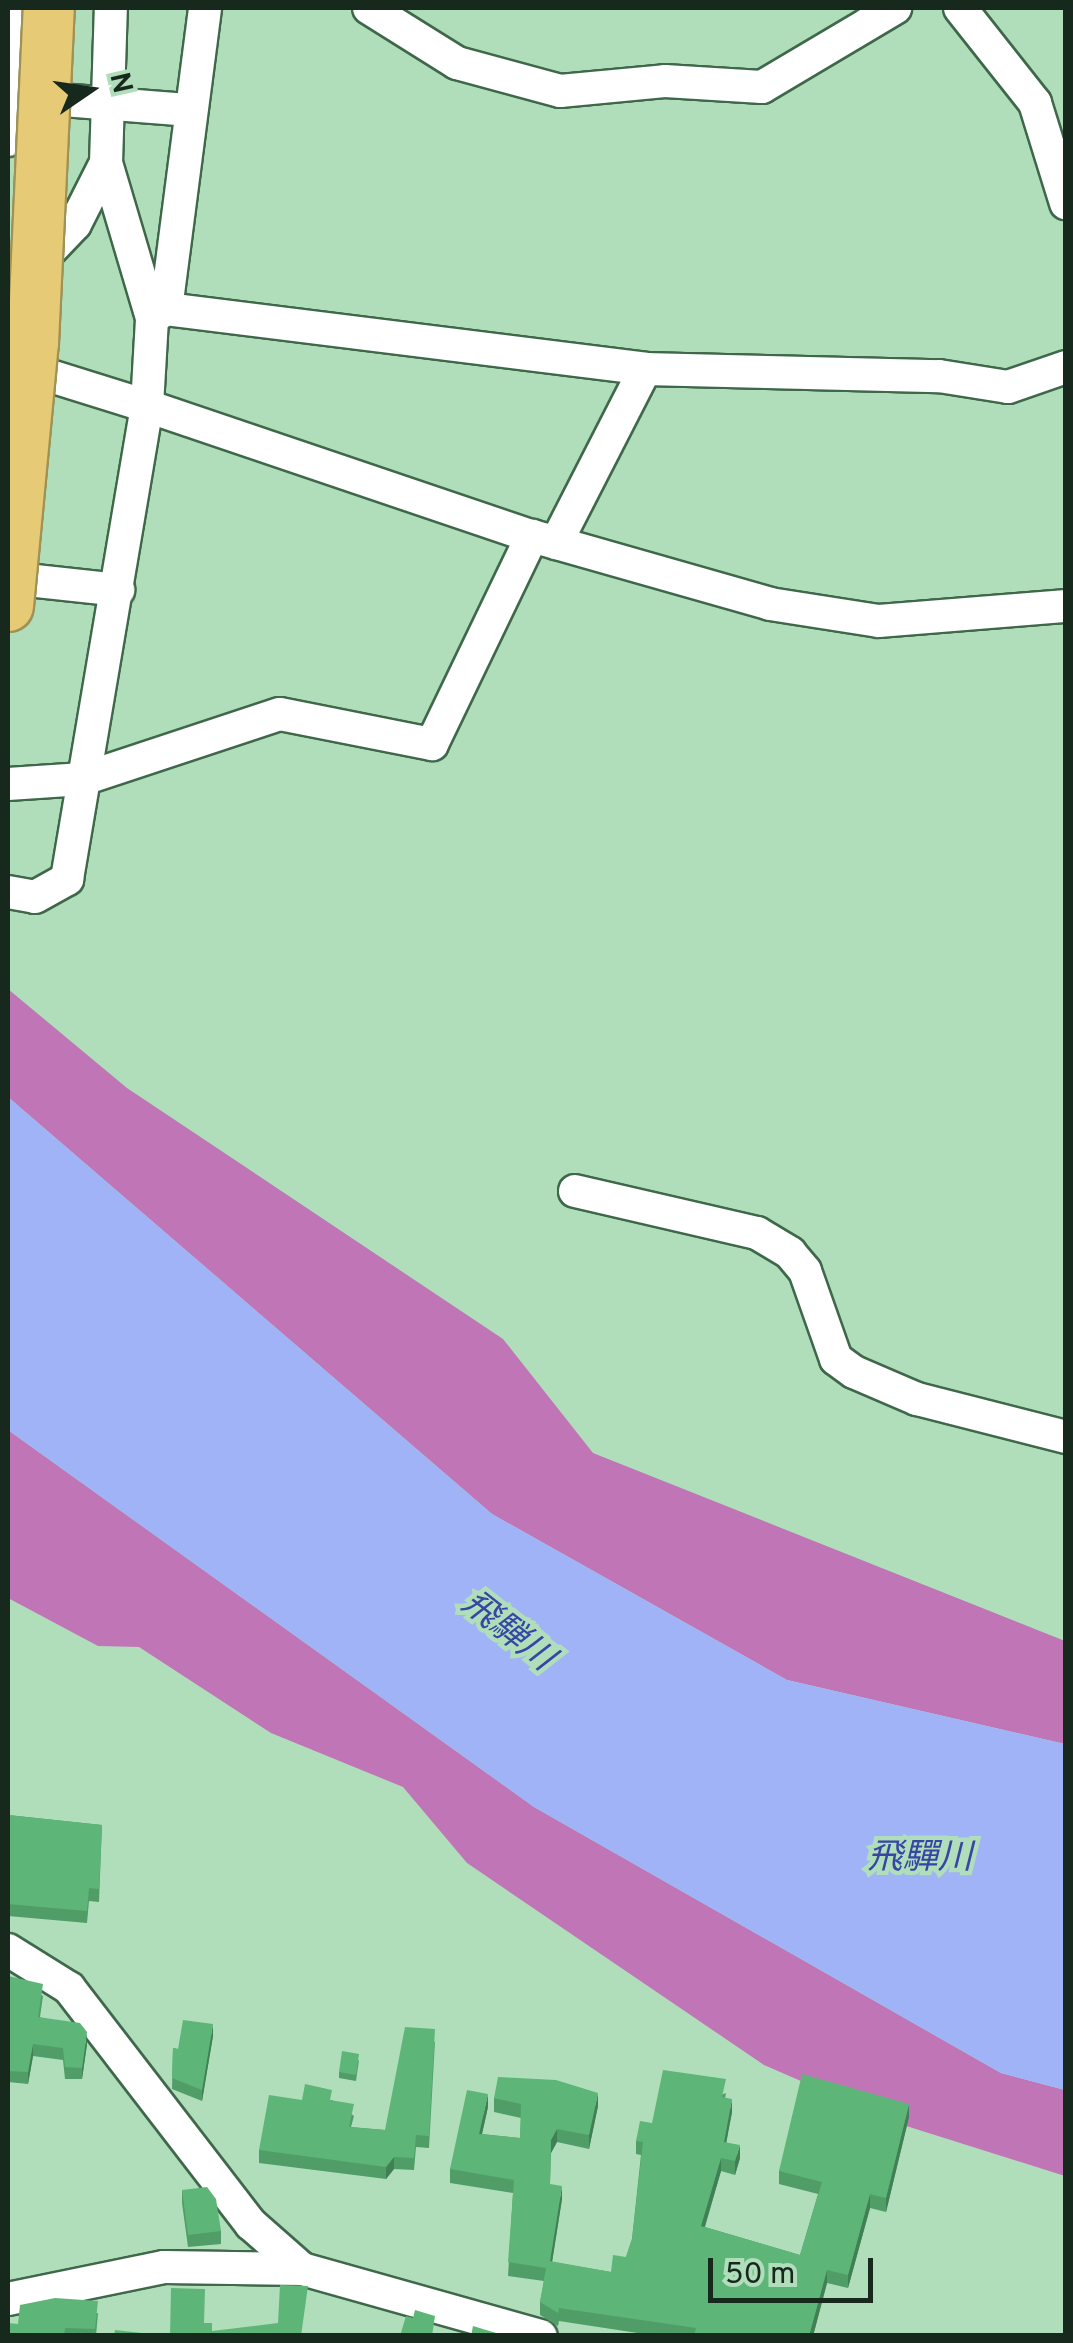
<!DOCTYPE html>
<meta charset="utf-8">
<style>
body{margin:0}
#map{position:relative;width:1073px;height:2343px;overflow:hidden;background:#b0debb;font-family:Overpass,"Noto Sans JP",sans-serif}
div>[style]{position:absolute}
.forest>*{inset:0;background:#c076b6}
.water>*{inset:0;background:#a0b3f7}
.roads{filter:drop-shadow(2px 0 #3f684a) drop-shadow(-2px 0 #3f684a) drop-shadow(0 2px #3f684a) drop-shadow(0 -2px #3f684a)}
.minor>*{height:32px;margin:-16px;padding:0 16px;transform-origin:16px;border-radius:16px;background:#fff}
.bridges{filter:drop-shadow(2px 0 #9e9256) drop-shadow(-2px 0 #9e9256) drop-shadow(0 2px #9e9256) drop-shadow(0 -2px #9e9256)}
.highway-bridge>*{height:50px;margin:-25px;padding:0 25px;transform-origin:25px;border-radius:25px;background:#e6ca76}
.wall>*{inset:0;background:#509d67}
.shaded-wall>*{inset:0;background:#417f54}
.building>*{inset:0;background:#5db678}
span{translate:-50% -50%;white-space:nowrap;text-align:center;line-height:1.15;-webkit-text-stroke:9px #b0debb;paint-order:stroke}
.water-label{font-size:35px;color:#3745a5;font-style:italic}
.frame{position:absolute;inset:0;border:10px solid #17291c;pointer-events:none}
.north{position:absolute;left:40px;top:40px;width:100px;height:100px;-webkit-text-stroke:8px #b0debb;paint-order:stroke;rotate:77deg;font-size:28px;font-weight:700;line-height:40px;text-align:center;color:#17291c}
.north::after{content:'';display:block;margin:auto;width:35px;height:45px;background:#17291c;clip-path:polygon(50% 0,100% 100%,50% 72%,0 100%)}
.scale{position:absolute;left:708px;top:2258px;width:165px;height:45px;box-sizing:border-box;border:5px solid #17291c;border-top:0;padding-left:12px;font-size:30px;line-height:35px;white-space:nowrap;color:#17291c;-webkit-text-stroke:8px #b0debb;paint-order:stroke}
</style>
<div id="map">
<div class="forest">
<div style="clip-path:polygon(8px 989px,127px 1088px,503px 1339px,593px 1453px,1065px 1641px,1065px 1744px,787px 1680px,492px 1514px,8px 1097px)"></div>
<div style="clip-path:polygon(8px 1430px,534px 1807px,1001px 2073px,1065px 2090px,1065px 2176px,900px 2124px,764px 2065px,467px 1863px,403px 1787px,271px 1733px,139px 1647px,98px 1646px,8px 1598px)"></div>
</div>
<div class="water">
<div style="clip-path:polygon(8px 1097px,492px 1514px,787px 1680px,1065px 1744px,1065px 2090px,1001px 2073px,534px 1807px,8px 1430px)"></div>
</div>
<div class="roads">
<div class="minor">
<div style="left:369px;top:8px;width:104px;rotate:32deg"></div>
<div style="left:457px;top:63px;width:107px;rotate:15.2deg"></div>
<div style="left:560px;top:91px;width:105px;rotate:-5.4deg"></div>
<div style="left:665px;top:81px;width:97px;rotate:3.5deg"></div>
<div style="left:762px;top:87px;width:155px;rotate:-30.7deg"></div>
<div style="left:960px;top:8px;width:121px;rotate:51.7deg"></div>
<div style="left:1035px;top:103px;width:105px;rotate:72.8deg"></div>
<div style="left:11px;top:96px;width:180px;rotate:4.5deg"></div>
<div style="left:8px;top:140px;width:132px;rotate:-85.2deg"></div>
<div style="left:32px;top:269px;width:62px;rotate:-46.3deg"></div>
<div style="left:75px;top:224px;width:68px;rotate:-63.1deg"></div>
<div style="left:8px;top:272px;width:50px;rotate:90deg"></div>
<div style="left:166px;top:309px;width:483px;rotate:7.1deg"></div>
<div style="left:645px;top:369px;width:294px;rotate:1.4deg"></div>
<div style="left:939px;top:376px;width:70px;rotate:9.1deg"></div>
<div style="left:1008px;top:387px;width:61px;rotate:-19deg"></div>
<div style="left:152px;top:318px;width:17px;rotate:-33deg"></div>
<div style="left:166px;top:309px;width:304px;rotate:-82.6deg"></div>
<div style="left:12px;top:364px;width:141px;rotate:17.3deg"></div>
<div style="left:147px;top:406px;width:88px;rotate:-86.7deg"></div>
<div style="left:152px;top:318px;width:162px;rotate:-106.5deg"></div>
<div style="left:106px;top:163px;width:155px;rotate:-88.2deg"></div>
<div style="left:556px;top:543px;width:195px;rotate:-62.9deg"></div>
<div style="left:8px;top:578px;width:111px;rotate:6.2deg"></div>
<div style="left:8px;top:784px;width:75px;rotate:-3.8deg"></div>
<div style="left:83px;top:779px;width:207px;rotate:-18.3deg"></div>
<div style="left:280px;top:714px;width:155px;rotate:11.2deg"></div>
<div style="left:432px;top:744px;width:231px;rotate:-64.3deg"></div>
<div style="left:8px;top:892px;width:27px;rotate:10deg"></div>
<div style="left:35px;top:897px;width:37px;rotate:-29deg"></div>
<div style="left:67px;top:879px;width:480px;rotate:-80.4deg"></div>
<div style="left:147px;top:406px;width:406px;rotate:18.7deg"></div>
<div style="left:532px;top:536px;width:248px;rotate:15.9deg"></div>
<div style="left:770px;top:604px;width:110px;rotate:8.9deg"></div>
<div style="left:879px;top:621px;width:188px;rotate:-4.6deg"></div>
<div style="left:575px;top:1191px;width:187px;rotate:13deg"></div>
<div style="left:757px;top:1233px;width:39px;rotate:31deg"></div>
<div style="left:790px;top:1253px;width:23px;rotate:50deg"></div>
<div style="left:805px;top:1271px;width:93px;rotate:70.6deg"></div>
<div style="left:836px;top:1359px;width:22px;rotate:36deg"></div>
<div style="left:854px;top:1372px;width:69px;rotate:23.2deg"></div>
<div style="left:917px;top:1399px;width:154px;rotate:14.3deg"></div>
<div style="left:8px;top:1950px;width:72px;rotate:31.9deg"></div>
<div style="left:69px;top:1988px;width:298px;rotate:52.4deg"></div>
<div style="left:251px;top:2224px;width:68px;rotate:41.4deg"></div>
<div style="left:302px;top:2269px;width:248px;rotate:15.7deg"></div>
<div style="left:8px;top:2299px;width:159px;rotate:-11.6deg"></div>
<div style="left:164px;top:2267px;width:138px;rotate:0.8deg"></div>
</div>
</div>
<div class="bridges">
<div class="highway-bridge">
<div style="left:8px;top:606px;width:264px;rotate:-84.6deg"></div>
<div style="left:33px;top:343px;width:335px;rotate:-87.3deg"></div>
</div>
</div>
<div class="wall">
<div style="clip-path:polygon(8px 1815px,102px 1825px,99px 1902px,89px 1901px,87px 1923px,8px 1916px)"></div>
<div style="clip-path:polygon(8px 1976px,43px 1996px,40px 2017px,87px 2044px,82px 2079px,65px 2079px,63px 2060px,33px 2056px,28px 2084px,8px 2082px)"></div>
<div style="clip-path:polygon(213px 2036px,202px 2101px,172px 2089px,173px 2048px,178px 2049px)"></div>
<div style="clip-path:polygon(435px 2041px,429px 2148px,416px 2147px,414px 2170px,394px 2169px,386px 2179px,259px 2163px,259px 2150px,302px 2100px,332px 2100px,354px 2116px,351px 2127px,385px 2130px)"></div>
<div style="clip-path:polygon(359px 2060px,356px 2081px,339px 2078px,339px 2072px)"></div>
<div style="clip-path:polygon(726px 2093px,725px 2098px,732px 2112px,726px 2142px,740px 2158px,735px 2175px,721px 2171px,705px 2227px,800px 2255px,818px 2194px,779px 2184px,779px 2171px,909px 2117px,886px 2212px,870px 2208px,848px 2288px,827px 2283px,813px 2336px,657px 2336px,559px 2321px,558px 2326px,540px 2315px,540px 2302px,544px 2281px,508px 2276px,513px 2193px,450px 2183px,450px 2169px,488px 2107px,482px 2134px,520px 2138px,521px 2118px,494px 2112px,494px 2098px,598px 2106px,589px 2149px,557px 2142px,551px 2153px,550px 2184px,562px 2199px,552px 2262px,611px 2272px,626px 2257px,632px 2239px,641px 2155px,636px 2154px,636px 2141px,652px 2123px)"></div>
<div style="clip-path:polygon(182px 2190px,221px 2231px,221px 2244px,188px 2247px,182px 2203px)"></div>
<div style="clip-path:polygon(98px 2313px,96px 2336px,8px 2336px,18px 2324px)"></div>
</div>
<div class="shaded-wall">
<div style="clip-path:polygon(213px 2024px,213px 2036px,202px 2101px,202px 2090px)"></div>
<div style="clip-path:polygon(87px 2032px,87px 2044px,82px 2079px,82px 2068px)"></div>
<div style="clip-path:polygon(33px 2044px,33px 2056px,28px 2084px,28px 2072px)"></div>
<div style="clip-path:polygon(598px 2093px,598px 2106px,589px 2149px,589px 2135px)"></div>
<div style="clip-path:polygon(488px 2094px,488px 2107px,479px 2147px,479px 2134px)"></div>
<div style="clip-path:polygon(732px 2099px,732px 2112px,724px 2155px,724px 2142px)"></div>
<div style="clip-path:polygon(909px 2104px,909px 2117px,886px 2212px,886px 2198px)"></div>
<div style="clip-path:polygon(557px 2129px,557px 2142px,551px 2153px,551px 2140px)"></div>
<div style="clip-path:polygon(740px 2145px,740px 2158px,735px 2175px,735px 2161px)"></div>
<div style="clip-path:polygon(394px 2157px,394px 2169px,386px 2179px,386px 2167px)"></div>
<div style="clip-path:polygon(721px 2158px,721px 2171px,701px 2239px,701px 2226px)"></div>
<div style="clip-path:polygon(562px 2186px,562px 2199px,550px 2275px,550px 2261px)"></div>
<div style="clip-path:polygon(870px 2194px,870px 2208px,848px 2288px,848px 2275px)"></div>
<div style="clip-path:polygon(827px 2270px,827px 2283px,813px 2336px,809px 2336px)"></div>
</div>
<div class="building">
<div style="clip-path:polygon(8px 1815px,102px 1825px,99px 1889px,89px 1888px,87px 1911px,8px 1904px)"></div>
<div style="clip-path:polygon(8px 1976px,43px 1984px,38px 2017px,80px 2023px,87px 2032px,82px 2068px,65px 2067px,63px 2048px,33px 2044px,28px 2072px,8px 2071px)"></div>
<div style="clip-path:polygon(183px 2020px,213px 2024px,202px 2090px,172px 2078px,173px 2048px,178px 2049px)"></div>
<div style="clip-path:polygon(405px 2027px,435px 2029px,429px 2136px,416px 2135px,414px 2158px,394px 2157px,386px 2167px,259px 2150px,269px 2095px,302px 2100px,305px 2084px,332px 2090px,330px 2100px,354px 2104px,349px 2127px,385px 2130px)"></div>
<div style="clip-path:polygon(342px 2051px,359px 2054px,356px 2075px,339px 2072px)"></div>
<div style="clip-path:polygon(663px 2070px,726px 2079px,722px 2097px,732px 2099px,724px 2142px,740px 2145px,735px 2161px,721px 2158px,701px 2226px,800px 2255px,822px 2182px,779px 2171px,802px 2074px,909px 2104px,886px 2198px,870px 2194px,848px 2275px,827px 2270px,809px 2336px,694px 2336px,696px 2328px,559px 2308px,558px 2313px,540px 2302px,546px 2268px,508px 2262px,514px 2180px,450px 2169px,467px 2090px,488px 2094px,479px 2134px,520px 2138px,521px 2104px,494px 2098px,498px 2077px,556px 2080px,598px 2093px,589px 2135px,557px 2129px,551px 2140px,550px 2184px,562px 2186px,550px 2261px,611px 2272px,613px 2255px,626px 2257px,632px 2239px,643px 2142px,636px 2141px,640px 2121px,652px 2123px)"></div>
<div style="clip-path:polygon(207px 2187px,216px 2199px,221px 2231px,188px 2235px,182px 2190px)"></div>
<div style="clip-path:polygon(280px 2285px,308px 2286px,301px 2336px,170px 2336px,171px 2288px,205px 2289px,204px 2323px,212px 2323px,212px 2331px,278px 2323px)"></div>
<div style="clip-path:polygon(55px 2298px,98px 2301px,95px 2329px,65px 2328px,64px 2336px,8px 2336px,8px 2323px,18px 2324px,20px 2305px)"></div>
<div style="clip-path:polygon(415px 2310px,435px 2316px,432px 2336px,400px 2336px,406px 2316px,413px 2318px)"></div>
<div style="clip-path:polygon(473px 2326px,506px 2336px,471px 2336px)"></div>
<div style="clip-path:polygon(115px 2330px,169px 2336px,114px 2336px)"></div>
</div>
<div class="water-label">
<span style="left:507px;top:1632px;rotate:38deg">飛騨川</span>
<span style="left:920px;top:1859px">飛驒川</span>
</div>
<div class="frame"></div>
<div class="north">N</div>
<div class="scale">50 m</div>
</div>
